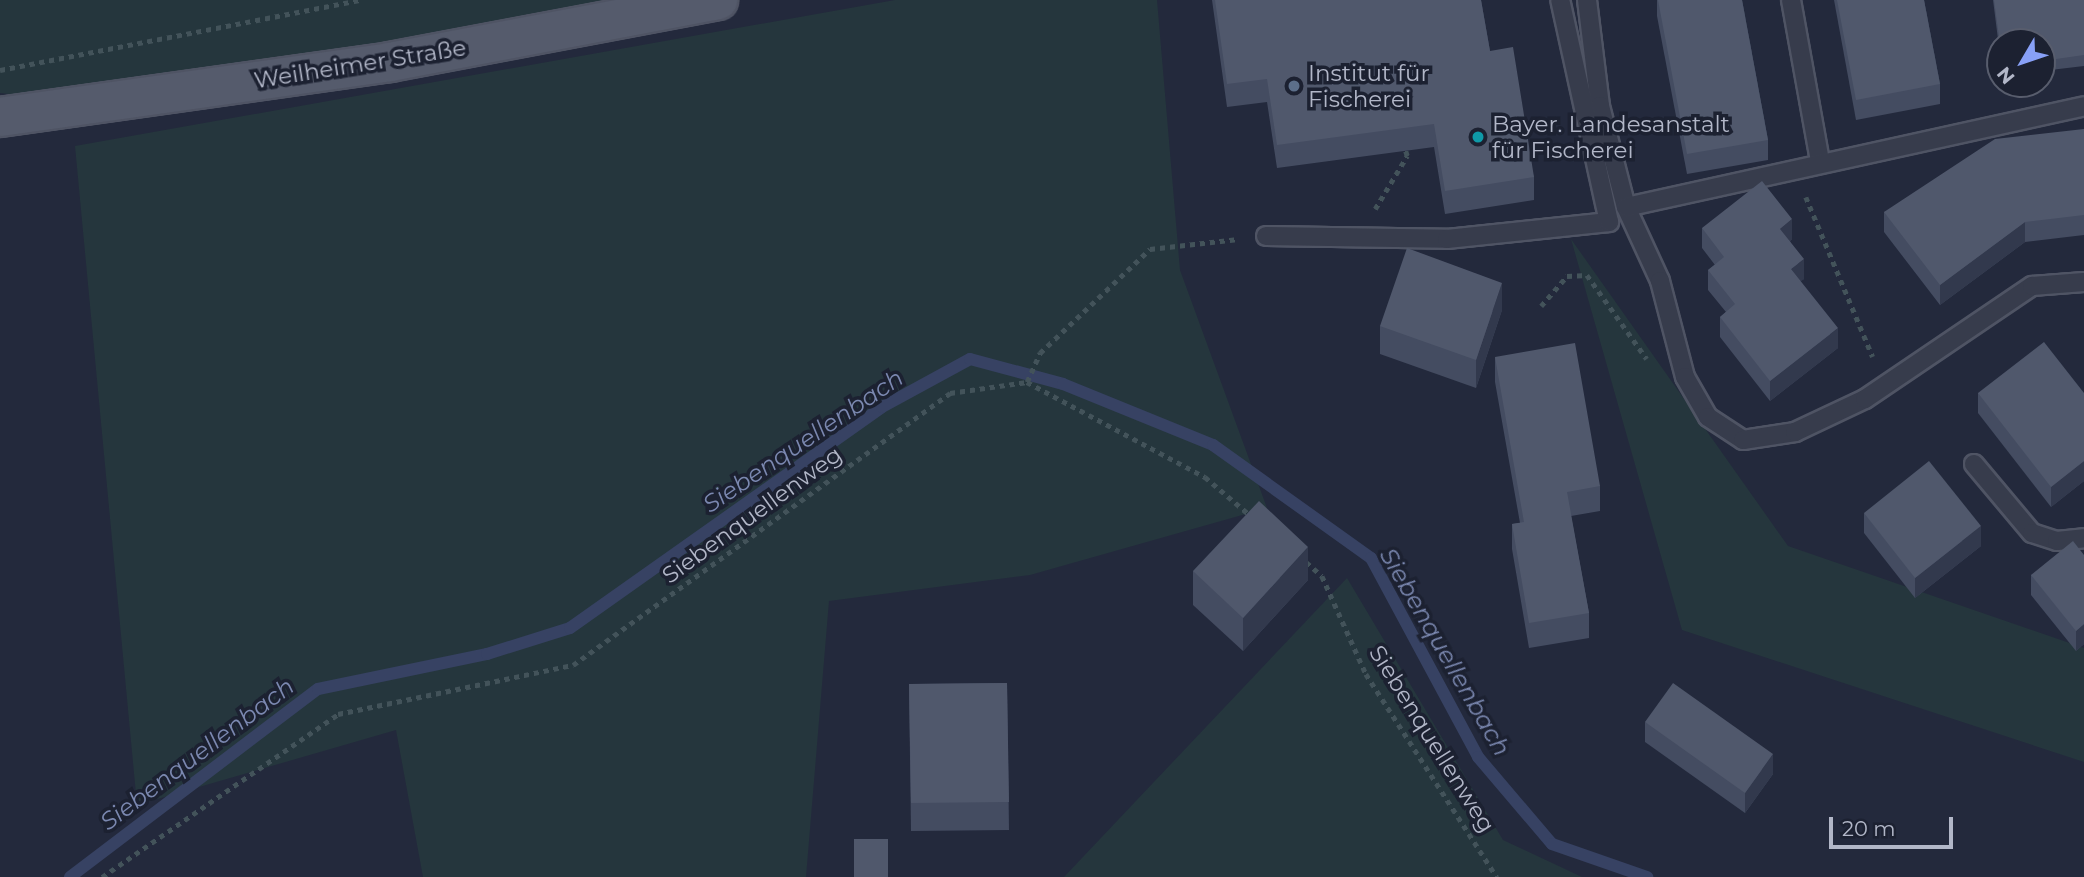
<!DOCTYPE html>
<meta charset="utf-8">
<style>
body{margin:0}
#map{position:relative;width:2084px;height:877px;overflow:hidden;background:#23293c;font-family:Montserrat,sans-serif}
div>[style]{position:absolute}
.green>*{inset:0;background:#25363d}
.stream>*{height:12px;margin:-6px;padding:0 6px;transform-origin:6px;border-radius:6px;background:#374263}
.path>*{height:4.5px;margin-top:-2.25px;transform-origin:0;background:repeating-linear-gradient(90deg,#43535a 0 5px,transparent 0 10px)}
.roads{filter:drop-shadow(2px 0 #4f5464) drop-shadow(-2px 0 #4f5464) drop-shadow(0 2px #4f5464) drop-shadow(0 -2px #4f5464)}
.service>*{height:18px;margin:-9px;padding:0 9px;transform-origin:9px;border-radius:9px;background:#373c4c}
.primary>*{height:38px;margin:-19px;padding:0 19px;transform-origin:19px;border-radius:19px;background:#555b6c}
.wall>*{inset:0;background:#444c61}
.shaded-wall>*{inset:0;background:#32394d}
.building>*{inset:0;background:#50586c}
.dots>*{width:19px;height:19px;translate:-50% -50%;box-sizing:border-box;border:4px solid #1c2131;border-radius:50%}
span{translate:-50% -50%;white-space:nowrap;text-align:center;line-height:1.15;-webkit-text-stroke:7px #1c2131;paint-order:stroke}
.street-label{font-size:23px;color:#b2b7c8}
.poi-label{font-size:23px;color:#b2b7c8}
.left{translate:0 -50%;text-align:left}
.water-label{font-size:24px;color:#7b88b0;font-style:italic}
.north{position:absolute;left:1986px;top:28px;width:70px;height:70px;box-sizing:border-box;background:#1c2131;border:2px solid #585d6d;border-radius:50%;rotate:231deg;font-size:19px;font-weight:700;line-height:28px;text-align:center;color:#b2b7c8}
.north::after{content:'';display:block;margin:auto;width:24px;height:32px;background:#88a0f7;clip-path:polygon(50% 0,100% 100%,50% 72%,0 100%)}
.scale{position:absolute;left:1829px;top:817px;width:124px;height:32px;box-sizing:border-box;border:4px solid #b2b7c8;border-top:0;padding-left:9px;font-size:21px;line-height:24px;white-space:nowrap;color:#b2b7c8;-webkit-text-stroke:5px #1c2131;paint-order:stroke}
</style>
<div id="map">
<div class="green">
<div style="clip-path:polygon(0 0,604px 0,554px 21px,28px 96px,0 93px)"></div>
<div style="clip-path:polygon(895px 0,1157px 0,1180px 270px,1267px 508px,1030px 575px,829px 601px,806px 877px,423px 877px,396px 730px,137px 805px,75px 146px)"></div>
<div style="clip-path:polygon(1571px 239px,1788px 546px,2084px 648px,2084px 762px,1682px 630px)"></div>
<div style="clip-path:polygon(1347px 578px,1503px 840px,1582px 877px,1064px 877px)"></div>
</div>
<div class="stream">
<div style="left:70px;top:877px;width:311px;rotate:-37.2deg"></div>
<div style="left:318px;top:689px;width:173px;rotate:-11.7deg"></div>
<div style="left:487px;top:654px;width:87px;rotate:-17.4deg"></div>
<div style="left:570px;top:628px;width:382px;rotate:-35.3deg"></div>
<div style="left:882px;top:407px;width:100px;rotate:-28.6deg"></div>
<div style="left:970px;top:359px;width:96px;rotate:15deg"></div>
<div style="left:1063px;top:384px;width:162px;rotate:22.1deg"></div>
<div style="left:1213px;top:445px;width:194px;rotate:35.6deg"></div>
<div style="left:1371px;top:558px;width:226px;rotate:61.7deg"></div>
<div style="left:1478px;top:757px;width:114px;rotate:49.6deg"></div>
<div style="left:1552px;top:844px;width:101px;rotate:19.2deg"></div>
</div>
<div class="path">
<div style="left:0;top:70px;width:366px;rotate:-11deg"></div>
<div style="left:1806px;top:197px;width:173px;rotate:67.3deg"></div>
<div style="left:1375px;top:209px;width:62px;rotate:-58.9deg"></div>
<div style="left:1407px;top:156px;width:10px;rotate:-107deg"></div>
<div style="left:1541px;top:306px;width:40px;rotate:-49deg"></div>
<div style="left:1567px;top:276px;width:20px;rotate:-3deg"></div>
<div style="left:1587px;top:275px;width:103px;rotate:54.5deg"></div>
<div style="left:1027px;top:382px;width:32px;rotate:-66deg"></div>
<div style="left:1040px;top:353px;width:151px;rotate:-43.4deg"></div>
<div style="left:1150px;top:249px;width:89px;rotate:-6.5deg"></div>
<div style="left:1306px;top:562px;width:21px;rotate:41deg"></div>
<div style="left:1322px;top:576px;width:107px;rotate:65.8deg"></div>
<div style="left:1366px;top:674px;width:242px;rotate:57.2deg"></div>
<div style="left:102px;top:877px;width:287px;rotate:-34.6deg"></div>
<div style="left:338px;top:714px;width:240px;rotate:-11.8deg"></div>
<div style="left:573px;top:665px;width:465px;rotate:-35.8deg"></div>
<div style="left:950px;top:393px;width:78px;rotate:-8.1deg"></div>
<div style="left:1027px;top:382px;width:202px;rotate:28.1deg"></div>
<div style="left:1205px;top:477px;width:60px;rotate:40.3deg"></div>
</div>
<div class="roads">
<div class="service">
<div style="left:1587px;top:0;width:107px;rotate:83deg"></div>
<div style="left:1600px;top:106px;width:104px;rotate:75.6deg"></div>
<div style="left:1626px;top:207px;width:81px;rotate:65.3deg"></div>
<div style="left:1660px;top:281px;width:99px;rotate:75.4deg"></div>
<div style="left:1685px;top:377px;width:46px;rotate:60.1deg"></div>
<div style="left:1708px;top:417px;width:42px;rotate:33.3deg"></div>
<div style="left:1743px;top:440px;width:53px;rotate:-8.7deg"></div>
<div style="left:1795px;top:432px;width:77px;rotate:-25.2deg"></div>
<div style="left:1865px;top:399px;width:202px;rotate:-34.1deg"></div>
<div style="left:2032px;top:286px;width:52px;rotate:-4.4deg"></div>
<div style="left:1791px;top:0;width:164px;rotate:79.8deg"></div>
<div style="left:1626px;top:207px;width:469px;rotate:-12.4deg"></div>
<div style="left:1266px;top:236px;width:181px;rotate:0.9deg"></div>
<div style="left:1447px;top:239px;width:163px;rotate:-6deg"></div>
<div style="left:1609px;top:222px;width:227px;rotate:-102.4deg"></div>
<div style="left:1974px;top:464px;width:90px;rotate:50deg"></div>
<div style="left:2032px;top:533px;width:26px;rotate:18deg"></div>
<div style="left:2057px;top:541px;width:27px;rotate:-6deg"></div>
</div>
<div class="primary">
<div style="left:0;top:117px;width:394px;rotate:-8deg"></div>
<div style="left:390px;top:62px;width:334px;rotate:-10.7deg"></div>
</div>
</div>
<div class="wall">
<div style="clip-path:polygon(1212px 0,1481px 0,1490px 51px,1534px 177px,1534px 200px,1445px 214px,1434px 147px,1277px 168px,1267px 102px,1227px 107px)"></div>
<div style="clip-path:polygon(1657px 0,1742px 0,1768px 140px,1768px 160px,1687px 174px,1657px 16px)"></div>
<div style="clip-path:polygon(1834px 0,1924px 0,1940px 84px,1940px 104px,1856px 120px)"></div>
<div style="clip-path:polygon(1993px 0,2084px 0,2084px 66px,2042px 71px,2042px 42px,2000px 42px,2000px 55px)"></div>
<div style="clip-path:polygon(2084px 129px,2084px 235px,2025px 242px,1940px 305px,1884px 232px,1884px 212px)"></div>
<div style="clip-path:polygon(1702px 228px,1792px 239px,1790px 241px,1804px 279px,1800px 281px,1838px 348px,1770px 401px,1720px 337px,1720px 317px,1726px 312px,1708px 290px,1708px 270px,1715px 265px,1702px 248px)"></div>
<div style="clip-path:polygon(1502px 310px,1476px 388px,1380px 354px,1380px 326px)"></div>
<div style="clip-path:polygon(1495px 357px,1600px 486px,1600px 511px,1571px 516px,1589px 613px,1589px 638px,1529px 648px,1512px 549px,1512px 524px,1520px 523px,1495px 382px)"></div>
<div style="clip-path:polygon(1978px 393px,2084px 393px,2084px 481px,2051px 507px,1978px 413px)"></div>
<div style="clip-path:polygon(1864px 513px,1981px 546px,1915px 598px,1864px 533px)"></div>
<div style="clip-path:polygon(2084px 555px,2084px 644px,2076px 651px,2031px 595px,2031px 575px)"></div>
<div style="clip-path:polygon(1193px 571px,1308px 580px,1243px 651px,1193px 605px)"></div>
<div style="clip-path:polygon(1007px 683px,1009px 830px,911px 831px,909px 684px)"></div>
<div style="clip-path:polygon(1645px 722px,1773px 774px,1745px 813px,1645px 742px)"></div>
</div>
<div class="shaded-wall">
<div style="clip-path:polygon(1792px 219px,1792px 239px,1780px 248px,1780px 229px)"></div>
<div style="clip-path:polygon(2025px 222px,2025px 242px,1940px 305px,1940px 285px)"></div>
<div style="clip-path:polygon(1804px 259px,1804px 279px,1791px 289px,1791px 269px)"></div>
<div style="clip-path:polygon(1502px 283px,1502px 310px,1476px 388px,1476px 360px)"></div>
<div style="clip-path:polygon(1838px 328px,1838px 348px,1770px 401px,1770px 381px)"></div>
<div style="clip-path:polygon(2084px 461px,2084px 481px,2051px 507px,2051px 487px)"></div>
<div style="clip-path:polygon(1981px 526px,1981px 546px,1915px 598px,1915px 578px)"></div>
<div style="clip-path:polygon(1308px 547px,1308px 580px,1243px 651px,1243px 618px)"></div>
<div style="clip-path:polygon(2084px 624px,2084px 644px,2076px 651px,2076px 631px)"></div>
<div style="clip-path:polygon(1773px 754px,1773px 774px,1745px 813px,1745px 793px)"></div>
</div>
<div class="building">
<div style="clip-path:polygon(1215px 0,1481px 0,1490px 51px,1513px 47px,1534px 177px,1445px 191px,1434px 124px,1277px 145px,1267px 79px,1227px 84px)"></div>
<div style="clip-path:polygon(1658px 0,1742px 0,1768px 140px,1687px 154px)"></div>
<div style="clip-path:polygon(1837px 0,1924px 0,1940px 84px,1856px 100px)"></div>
<div style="clip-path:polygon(1994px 0,2084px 0,2084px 55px,2042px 61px,2042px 42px,2000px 42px,2000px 44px)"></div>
<div style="clip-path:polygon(2084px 129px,2084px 215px,2025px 222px,1940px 285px,1884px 212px,1995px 139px)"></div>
<div style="clip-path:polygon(1762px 181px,1792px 219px,1780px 229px,1804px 259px,1791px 269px,1838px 328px,1770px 381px,1720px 317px,1735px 304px,1708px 270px,1724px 257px,1702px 228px)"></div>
<div style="clip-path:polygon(1407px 248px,1502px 283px,1476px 360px,1380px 326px)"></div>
<div style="clip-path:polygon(2044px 342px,2084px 393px,2084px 461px,2051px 487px,1978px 393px)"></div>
<div style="clip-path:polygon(1575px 343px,1600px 486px,1567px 492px,1589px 613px,1529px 623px,1512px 524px,1524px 522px,1495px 357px)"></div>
<div style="clip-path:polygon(1929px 461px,1981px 526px,1915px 578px,1864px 513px)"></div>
<div style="clip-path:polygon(1259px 501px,1308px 547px,1243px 618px,1193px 571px)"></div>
<div style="clip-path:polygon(2073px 541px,2084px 555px,2084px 624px,2076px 631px,2031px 575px)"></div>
<div style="clip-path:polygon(1007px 683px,1009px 802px,911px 803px,909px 684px)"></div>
<div style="clip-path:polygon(1673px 683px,1773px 754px,1745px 793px,1645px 722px)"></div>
<div style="clip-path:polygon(854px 839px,888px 839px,888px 877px,854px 877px)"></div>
</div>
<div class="dots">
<div style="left:1294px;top:86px;background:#5c6f8a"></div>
<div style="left:1478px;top:137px;background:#0f9aa8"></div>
</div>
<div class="street-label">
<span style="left:360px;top:64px;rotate:-9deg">Weilheimer Straße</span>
<span style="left:752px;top:515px;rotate:-36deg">Siebenquellenweg</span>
<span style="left:1432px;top:739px;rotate:58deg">Siebenquellenweg</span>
</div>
<div class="poi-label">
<span class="left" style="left:1308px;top:86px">Institut für<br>Fischerei</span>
<span class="left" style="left:1492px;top:137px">Bayer. Landesanstalt<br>für Fischerei</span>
</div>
<div class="water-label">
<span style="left:803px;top:441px;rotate:-34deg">Siebenquellenbach</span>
<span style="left:1445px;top:652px;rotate:60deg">Siebenquellenbach</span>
<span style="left:197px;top:754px;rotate:-37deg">Siebenquellenbach</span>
</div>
<div class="north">N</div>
<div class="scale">20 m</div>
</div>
